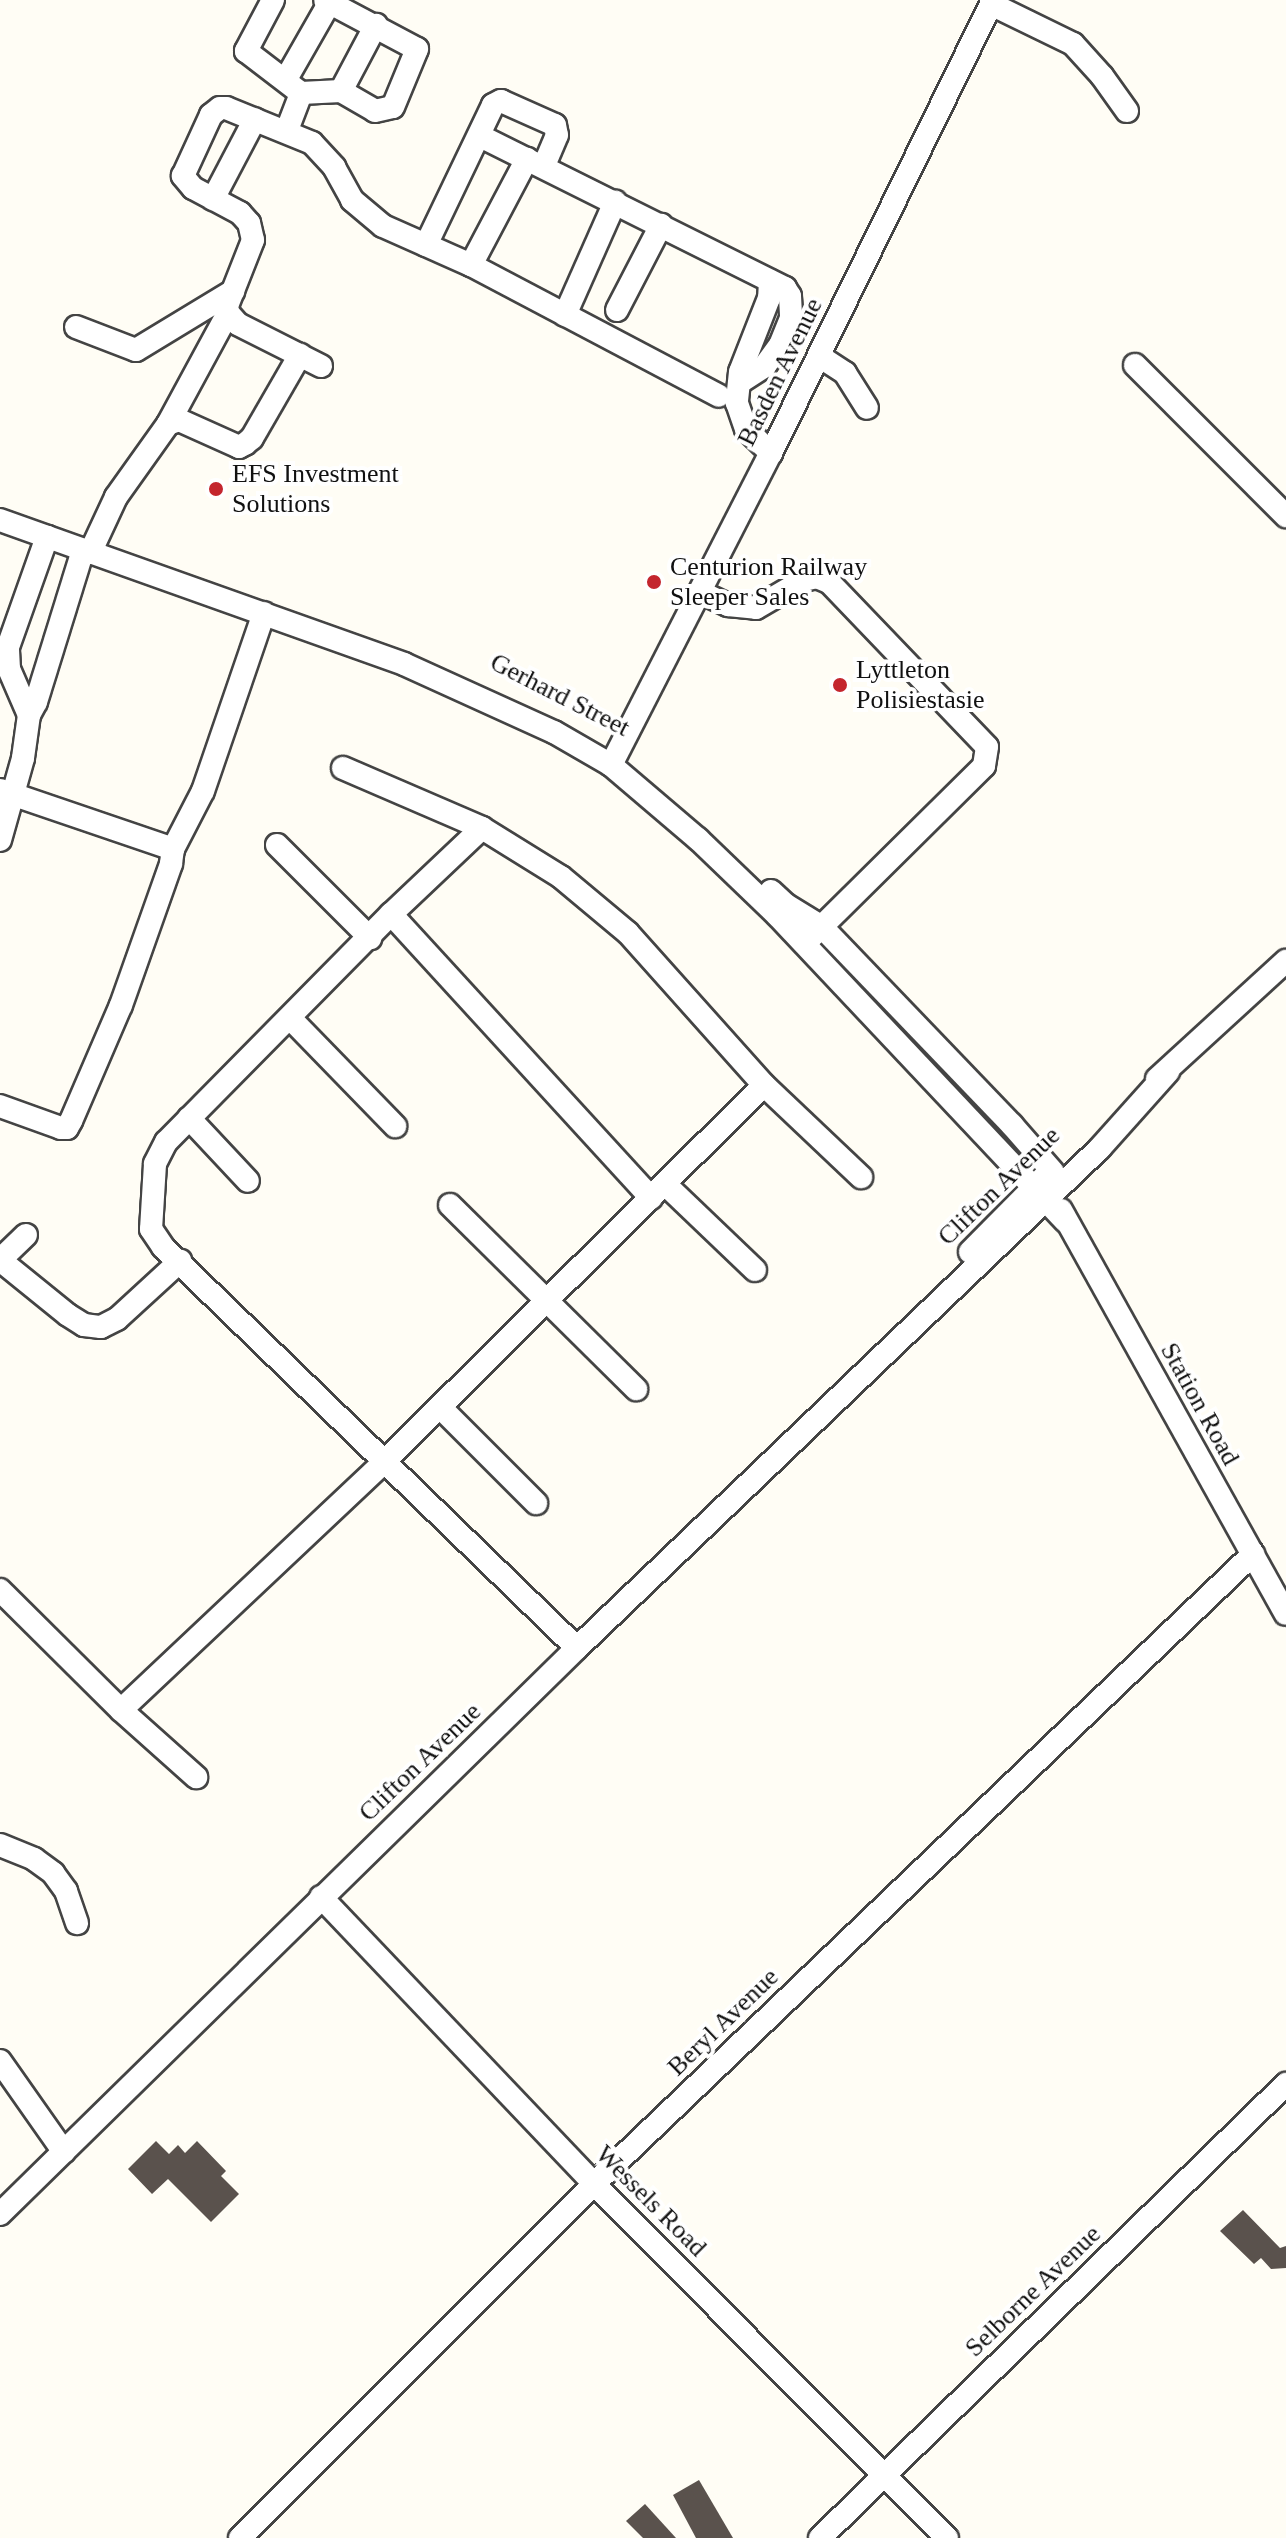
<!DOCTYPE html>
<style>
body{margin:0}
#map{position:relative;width:1286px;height:2538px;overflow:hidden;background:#fffdf5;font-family:Georgia,serif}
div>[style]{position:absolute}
.building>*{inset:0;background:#5a524d}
.roads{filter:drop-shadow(2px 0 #444) drop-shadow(-2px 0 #444) drop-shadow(0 2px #444) drop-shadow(0 -2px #444)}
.minor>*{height:22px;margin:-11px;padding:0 11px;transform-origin:11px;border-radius:11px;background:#fff}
.dots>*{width:22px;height:22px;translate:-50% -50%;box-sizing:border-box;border:4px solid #fff;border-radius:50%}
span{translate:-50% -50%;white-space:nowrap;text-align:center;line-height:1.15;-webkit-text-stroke:8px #fff;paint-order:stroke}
.street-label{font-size:26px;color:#111}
.poi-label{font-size:26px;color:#111}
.left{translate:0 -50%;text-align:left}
</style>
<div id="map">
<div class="building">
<div style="clip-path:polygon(156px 2141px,169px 2154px,178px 2145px,185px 2153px,197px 2141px,226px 2171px,221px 2176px,239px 2194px,211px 2222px,168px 2179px,152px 2194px,128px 2169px)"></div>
<div style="clip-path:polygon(1243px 2210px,1280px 2248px,1286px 2246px,1286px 2268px,1271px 2269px,1261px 2258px,1254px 2264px,1220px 2231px)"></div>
<div style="clip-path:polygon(699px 2480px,733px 2538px,696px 2538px,673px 2495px)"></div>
<div style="clip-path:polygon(645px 2504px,676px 2538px,643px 2538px,626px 2521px)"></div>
</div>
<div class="roads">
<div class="minor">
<div style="left:273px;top:0;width:58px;rotate:117.9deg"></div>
<div style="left:246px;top:51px;width:69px;rotate:37.4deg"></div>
<div style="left:301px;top:93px;width:40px;rotate:-2.9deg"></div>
<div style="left:341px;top:91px;width:39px;rotate:30deg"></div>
<div style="left:375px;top:111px;width:18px;rotate:-13deg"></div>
<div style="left:393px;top:107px;width:63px;rotate:-67.5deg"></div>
<div style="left:417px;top:49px;width:104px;rotate:-152deg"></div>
<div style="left:991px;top:4px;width:91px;rotate:26deg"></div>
<div style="left:1073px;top:44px;width:43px;rotate:47.8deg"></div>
<div style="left:1102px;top:76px;width:43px;rotate:54.5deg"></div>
<div style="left:286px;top:79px;width:89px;rotate:-60.3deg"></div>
<div style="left:341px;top:91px;width:75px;rotate:-62.1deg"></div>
<div style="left:287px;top:130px;width:40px;rotate:-69deg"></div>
<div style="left:480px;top:136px;width:341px;rotate:26.5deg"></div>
<div style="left:785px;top:288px;width:9px;rotate:58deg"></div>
<div style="left:790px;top:296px;width:22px;rotate:87deg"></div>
<div style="left:791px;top:318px;width:29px;rotate:112deg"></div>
<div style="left:780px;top:345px;width:26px;rotate:126deg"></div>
<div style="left:765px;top:366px;width:30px;rotate:147deg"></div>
<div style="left:213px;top:199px;width:90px;rotate:-62.3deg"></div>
<div style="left:426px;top:245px;width:155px;rotate:-64.4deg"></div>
<div style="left:493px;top:105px;width:9px;rotate:-27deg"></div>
<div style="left:501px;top:101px;width:59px;rotate:24deg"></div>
<div style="left:555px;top:125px;width:10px;rotate:79deg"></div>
<div style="left:557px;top:135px;width:34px;rotate:113deg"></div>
<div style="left:471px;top:265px;width:120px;rotate:-62.2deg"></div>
<div style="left:770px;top:281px;width:17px;rotate:93deg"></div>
<div style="left:769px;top:298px;width:79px;rotate:111.4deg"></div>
<div style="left:740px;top:372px;width:31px;rotate:96deg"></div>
<div style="left:737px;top:403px;width:28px;rotate:71deg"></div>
<div style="left:746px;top:429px;width:35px;rotate:44deg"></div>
<div style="left:617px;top:310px;width:96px;rotate:-62.6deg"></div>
<div style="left:565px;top:315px;width:124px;rotate:-66.1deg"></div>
<div style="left:76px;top:327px;width:64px;rotate:21deg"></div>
<div style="left:136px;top:350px;width:114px;rotate:-31.3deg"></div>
<div style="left:819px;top:356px;width:31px;rotate:33deg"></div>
<div style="left:845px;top:373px;width:41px;rotate:57.8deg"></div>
<div style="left:1135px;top:365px;width:214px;rotate:45deg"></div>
<div style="left:321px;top:366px;width:93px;rotate:-153.2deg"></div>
<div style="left:238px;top:324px;width:15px;rotate:-132deg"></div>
<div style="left:228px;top:313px;width:7px;rotate:-98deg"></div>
<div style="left:227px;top:306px;width:71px;rotate:-68.5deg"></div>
<div style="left:253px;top:240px;width:17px;rotate:-103deg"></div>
<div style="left:249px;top:223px;width:13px;rotate:-132deg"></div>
<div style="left:240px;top:213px;width:53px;rotate:-152deg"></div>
<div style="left:193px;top:188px;width:16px;rotate:-130deg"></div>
<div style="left:183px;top:176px;width:67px;rotate:-65.3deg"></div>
<div style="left:211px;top:115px;width:11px;rotate:-38deg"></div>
<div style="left:220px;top:108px;width:6px"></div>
<div style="left:226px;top:108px;width:93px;rotate:22.1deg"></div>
<div style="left:312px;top:143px;width:33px;rotate:47deg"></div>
<div style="left:334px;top:167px;width:38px;rotate:61deg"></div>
<div style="left:352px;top:200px;width:40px;rotate:40deg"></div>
<div style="left:383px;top:226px;width:96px;rotate:23.9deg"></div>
<div style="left:471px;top:265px;width:280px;rotate:27.8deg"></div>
<div style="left:168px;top:424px;width:126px;rotate:-61.6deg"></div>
<div style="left:0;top:520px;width:429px;rotate:19.6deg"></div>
<div style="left:404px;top:664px;width:165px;rotate:24.4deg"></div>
<div style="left:554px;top:732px;width:66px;rotate:30.1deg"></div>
<div style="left:611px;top:765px;width:114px;rotate:40.4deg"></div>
<div style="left:698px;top:839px;width:110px;rotate:43.9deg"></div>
<div style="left:777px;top:915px;width:420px;rotate:46.7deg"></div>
<div style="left:90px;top:553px;width:62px;rotate:-65.1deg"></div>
<div style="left:116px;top:497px;width:90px;rotate:-54.5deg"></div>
<div style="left:168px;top:424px;width:12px;rotate:-20deg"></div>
<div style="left:179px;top:420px;width:66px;rotate:24.2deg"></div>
<div style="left:239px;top:447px;width:7px;rotate:-27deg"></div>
<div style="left:245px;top:444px;width:9px;rotate:-41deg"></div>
<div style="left:252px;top:438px;width:96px;rotate:-60deg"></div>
<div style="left:700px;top:592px;width:31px;rotate:25deg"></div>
<div style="left:728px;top:605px;width:28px;rotate:6deg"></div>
<div style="left:756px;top:608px;width:56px;rotate:-30.3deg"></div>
<div style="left:804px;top:580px;width:13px;rotate:-13deg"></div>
<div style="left:817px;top:577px;width:13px;rotate:23deg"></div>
<div style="left:829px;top:582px;width:228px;rotate:46.2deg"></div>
<div style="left:987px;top:747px;width:19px;rotate:99deg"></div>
<div style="left:984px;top:766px;width:243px;rotate:135.3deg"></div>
<div style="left:29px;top:715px;width:50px;rotate:-113.5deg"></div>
<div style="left:9px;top:669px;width:22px;rotate:-93deg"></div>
<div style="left:8px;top:647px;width:117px;rotate:-70.5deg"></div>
<div style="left:611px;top:765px;width:351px;rotate:-62.9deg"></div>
<div style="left:771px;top:453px;width:504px;rotate:-63.89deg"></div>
<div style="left:343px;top:768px;width:151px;rotate:23.3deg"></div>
<div style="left:482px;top:828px;width:93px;rotate:31.8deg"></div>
<div style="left:561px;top:877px;width:87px;rotate:39.9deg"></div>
<div style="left:628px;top:933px;width:204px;rotate:48.2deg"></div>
<div style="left:764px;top:1085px;width:134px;rotate:43.5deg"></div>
<div style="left:0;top:790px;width:183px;rotate:18.8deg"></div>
<div style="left:173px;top:849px;width:15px;rotate:98deg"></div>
<div style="left:171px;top:864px;width:150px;rotate:109.5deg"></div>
<div style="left:121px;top:1005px;width:126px;rotate:113.3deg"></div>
<div style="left:71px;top:1121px;width:8px;rotate:120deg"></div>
<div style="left:67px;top:1128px;width:6px;rotate:180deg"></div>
<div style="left:61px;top:1128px;width:65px;rotate:-160.2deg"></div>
<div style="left:482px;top:828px;width:125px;rotate:136.6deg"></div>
<div style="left:391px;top:914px;width:320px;rotate:134.6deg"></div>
<div style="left:166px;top:1142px;width:25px;rotate:117deg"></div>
<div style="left:155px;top:1164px;width:65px;rotate:93.5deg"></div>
<div style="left:151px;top:1229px;width:22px;rotate:56deg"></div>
<div style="left:163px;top:1247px;width:576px;rotate:44.09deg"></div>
<div style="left:0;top:840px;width:85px;rotate:-74.3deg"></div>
<div style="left:23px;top:758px;width:43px;rotate:-82.1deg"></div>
<div style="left:29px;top:715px;width:15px;rotate:-62deg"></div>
<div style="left:36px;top:702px;width:159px;rotate:-72.8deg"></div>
<div style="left:277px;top:845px;width:132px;rotate:45deg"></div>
<div style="left:173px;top:849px;width:65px;rotate:-62.7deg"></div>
<div style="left:203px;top:791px;width:188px;rotate:-71.1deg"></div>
<div style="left:771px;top:891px;width:21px;rotate:43deg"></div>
<div style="left:786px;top:905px;width:42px;rotate:31.4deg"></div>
<div style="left:822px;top:927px;width:274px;rotate:46.2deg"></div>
<div style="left:1012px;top:1125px;width:62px;rotate:48.9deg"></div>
<div style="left:391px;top:914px;width:385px;rotate:47.5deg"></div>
<div style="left:290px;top:1018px;width:151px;rotate:45.8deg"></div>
<div style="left:1157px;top:1079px;width:175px;rotate:-42.5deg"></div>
<div style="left:189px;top:1118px;width:86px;rotate:46.9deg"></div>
<div style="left:666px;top:1185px;width:123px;rotate:43.7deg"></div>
<div style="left:450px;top:1205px;width:262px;rotate:44.7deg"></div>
<div style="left:1061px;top:1210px;width:462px;rotate:60.9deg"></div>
<div style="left:970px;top:1252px;width:105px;rotate:-45.4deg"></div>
<div style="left:0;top:1260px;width:87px;rotate:39deg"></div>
<div style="left:68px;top:1315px;width:19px;rotate:32deg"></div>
<div style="left:84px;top:1325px;width:17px;rotate:7deg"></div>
<div style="left:101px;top:1327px;width:18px;rotate:-27deg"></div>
<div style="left:117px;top:1319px;width:86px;rotate:-42.6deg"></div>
<div style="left:0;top:1260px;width:36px;rotate:-44deg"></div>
<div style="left:440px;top:1407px;width:136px;rotate:45deg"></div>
<div style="left:0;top:1590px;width:170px;rotate:44.8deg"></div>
<div style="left:121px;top:1710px;width:101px;rotate:41.8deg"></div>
<div style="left:121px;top:1710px;width:363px;rotate:-43.3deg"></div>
<div style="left:385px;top:1461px;width:534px;rotate:-44.77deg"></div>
<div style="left:0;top:1845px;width:37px;rotate:22deg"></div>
<div style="left:34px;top:1859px;width:24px;rotate:36deg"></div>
<div style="left:53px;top:1873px;width:22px;rotate:54deg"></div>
<div style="left:66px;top:1891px;width:34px;rotate:71deg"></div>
<div style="left:321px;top:1897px;width:396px;rotate:46.4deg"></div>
<div style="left:594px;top:2184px;width:500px;rotate:45.1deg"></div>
<div style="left:0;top:2061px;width:111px;rotate:54.9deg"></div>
<div style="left:0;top:2214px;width:808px;rotate:-44.45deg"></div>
<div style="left:577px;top:1648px;width:724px;rotate:-43.71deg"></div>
<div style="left:1100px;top:1148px;width:102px;rotate:-48.2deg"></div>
<div style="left:240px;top:2538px;width:501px;rotate:-45deg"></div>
<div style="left:594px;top:2184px;width:912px;rotate:-43.71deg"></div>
<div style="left:820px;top:2538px;width:651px;rotate:-44.25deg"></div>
</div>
</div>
<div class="dots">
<div style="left:216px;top:489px;background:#c4262e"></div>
<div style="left:654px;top:582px;background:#c4262e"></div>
<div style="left:840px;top:685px;background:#c4262e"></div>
</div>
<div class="street-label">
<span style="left:780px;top:372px;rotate:-64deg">Basden Avenue</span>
<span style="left:560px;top:695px;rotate:27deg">Gerhard Street</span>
<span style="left:999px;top:1186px;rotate:-44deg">Clifton Avenue</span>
<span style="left:1200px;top:1404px;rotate:61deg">Station Road</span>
<span style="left:420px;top:1762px;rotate:-44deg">Clifton Avenue</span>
<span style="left:723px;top:2022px;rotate:-44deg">Beryl Avenue</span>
<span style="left:651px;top:2201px;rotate:45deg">Wessels Road</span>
<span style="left:1033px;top:2291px;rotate:-44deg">Selborne Avenue</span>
</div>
<div class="poi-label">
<span class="left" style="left:232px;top:489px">EFS Investment<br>Solutions</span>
<span class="left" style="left:670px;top:582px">Centurion Railway<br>Sleeper Sales</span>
<span class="left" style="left:856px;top:685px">Lyttleton<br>Polisiestasie</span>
</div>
</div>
